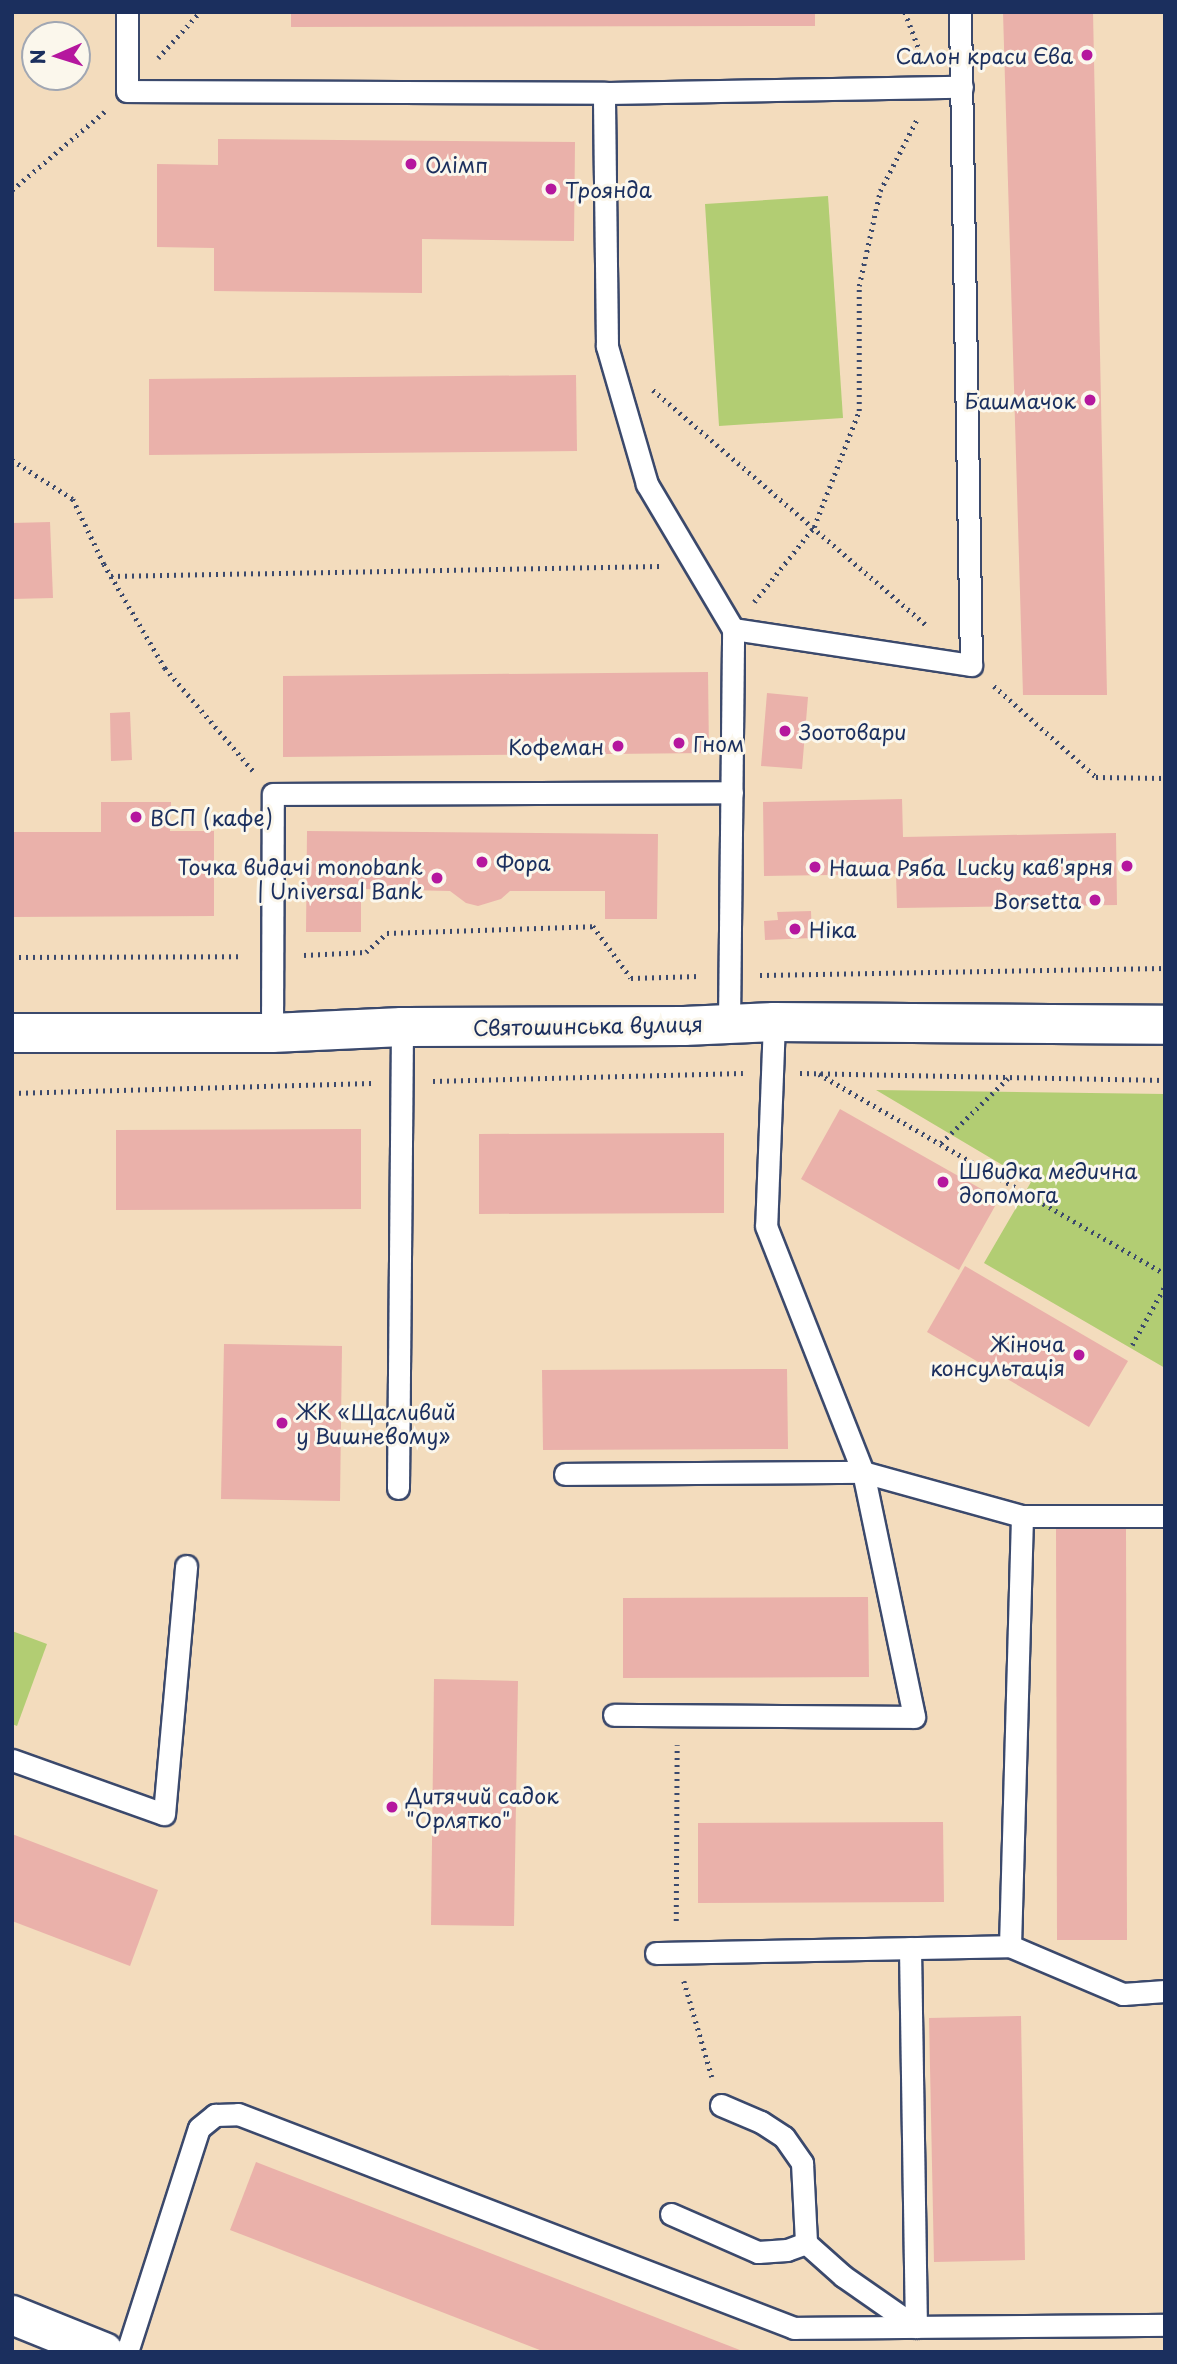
<!DOCTYPE html>
<meta charset="utf-8">
<style>
body{margin:0}
#map{position:relative;width:1177px;height:2364px;overflow:hidden;background:#f3dcbd;font-family:"Playpen Sans",sans-serif}
div>[style]{position:absolute}
.green>*{inset:0;background:#b2cd73}
.building>*{inset:0;background:#eab1aa}
.path>*{height:4.5px;margin-top:-2.25px;transform-origin:0;background:repeating-linear-gradient(90deg,#3b496c 0 2px,transparent 0 7px)}
.roads{filter:drop-shadow(2px 0 #3b496c) drop-shadow(-2px 0 #3b496c) drop-shadow(0 2px #3b496c) drop-shadow(0 -2px #3b496c)}
.lane>*{height:21px;margin:-10.5px;padding:0 10.5px;transform-origin:10.5px;border-radius:10.5px;background:#fff}
.secondary>*{height:38px;margin:-19px;padding:0 19px;transform-origin:19px;border-radius:19px;background:#fff}
.dots>*{width:19px;height:19px;translate:-50% -50%;box-sizing:border-box;border:4px solid #fbf7ec;border-radius:50%}
span{translate:-50% -50%;white-space:nowrap;text-align:center;line-height:1.15;-webkit-text-stroke:6px #fbf7ec;paint-order:stroke}
.poi-label{font-size:21px;color:#1b2f5e}
.right{translate:-100% -50%;text-align:right}
.left{translate:0 -50%;text-align:left}
.street-label{font-size:21px;color:#1b2f5e}
.frame{position:absolute;inset:0;border:14px solid #1b2f5e;pointer-events:none}
.north{position:absolute;left:21px;top:21px;width:70px;height:70px;box-sizing:border-box;background:#fbf7ec;border:2px solid #a1a7b3;border-radius:50%;rotate:267deg;font-size:19px;font-weight:700;line-height:28px;text-align:center;color:#1b2f5e}
.north::after{content:'';display:block;margin:auto;width:24px;height:32px;background:#b5179e;clip-path:polygon(50% 0,100% 100%,50% 72%,0 100%)}
</style>
<div id="map">
<div class="green">
<div style="clip-path:polygon(828px 196px,843px 418px,719px 426px,705px 204px)"></div>
<div style="clip-path:polygon(876px 1090px,1165px 1094px,1165px 1368px,984px 1263px,1031px 1182px)"></div>
<div style="clip-path:polygon(12px 1631px,47px 1644px,17px 1726px,12px 1724px)"></div>
</div>
<div class="building">
<div style="clip-path:polygon(291px 12px,815px 12px,815px 26px,291px 27px)"></div>
<div style="clip-path:polygon(1003px 12px,1093px 12px,1107px 695px,1023px 695px)"></div>
<div style="clip-path:polygon(218px 139px,575px 142px,574px 241px,422px 239px,422px 293px,214px 291px,214px 248px,157px 247px,157px 164px,218px 165px)"></div>
<div style="clip-path:polygon(576px 375px,577px 451px,149px 455px,149px 379px)"></div>
<div style="clip-path:polygon(50px 522px,53px 598px,12px 599px,12px 523px)"></div>
<div style="clip-path:polygon(708px 672px,709px 753px,283px 757px,283px 676px)"></div>
<div style="clip-path:polygon(767px 693px,808px 697px,802px 769px,761px 766px)"></div>
<div style="clip-path:polygon(130px 712px,132px 760px,111px 761px,110px 713px)"></div>
<div style="clip-path:polygon(902px 799px,903px 837px,1116px 833px,1117px 905px,897px 908px,896px 874px,764px 876px,763px 802px)"></div>
<div style="clip-path:polygon(101px 802px,171px 802px,170px 831px,214px 831px,214px 916px,12px 917px,12px 832px,101px 832px)"></div>
<div style="clip-path:polygon(307px 831px,658px 834px,657px 919px,605px 919px,605px 891px,510px 891px,501px 899px,478px 906px,466px 903px,450px 891px,361px 889px,361px 932px,306px 932px)"></div>
<div style="clip-path:polygon(811px 911px,812px 938px,765px 940px,764px 921px,778px 920px,777px 912px)"></div>
<div style="clip-path:polygon(840px 1109px,999px 1199px,959px 1270px,801px 1179px)"></div>
<div style="clip-path:polygon(361px 1129px,361px 1209px,116px 1210px,116px 1130px)"></div>
<div style="clip-path:polygon(724px 1133px,724px 1213px,479px 1214px,479px 1134px)"></div>
<div style="clip-path:polygon(965px 1266px,1128px 1361px,1089px 1427px,927px 1332px)"></div>
<div style="clip-path:polygon(224px 1344px,342px 1346px,340px 1501px,221px 1499px)"></div>
<div style="clip-path:polygon(787px 1369px,788px 1449px,543px 1450px,542px 1370px)"></div>
<div style="clip-path:polygon(1056px 1527px,1126px 1527px,1127px 1940px,1057px 1940px)"></div>
<div style="clip-path:polygon(868px 1597px,869px 1677px,623px 1678px,623px 1598px)"></div>
<div style="clip-path:polygon(434px 1679px,518px 1681px,514px 1926px,431px 1925px)"></div>
<div style="clip-path:polygon(943px 1822px,944px 1902px,698px 1903px,698px 1823px)"></div>
<div style="clip-path:polygon(12px 1834px,158px 1890px,130px 1966px,12px 1921px)"></div>
<div style="clip-path:polygon(1021px 2016px,1025px 2260px,934px 2262px,929px 2018px)"></div>
<div style="clip-path:polygon(256px 2162px,745px 2352px,545px 2352px,230px 2230px)"></div>
</div>
<div class="path">
<div style="left:905px;top:12px;width:48px;rotate:69.3deg"></div>
<div style="left:158px;top:58px;width:62px;rotate:-47.6deg"></div>
<div style="left:12px;top:190px;width:122px;rotate:-40.3deg"></div>
<div style="left:653px;top:390px;width:362px;rotate:40.7deg"></div>
<div style="left:12px;top:460px;width:72px;rotate:32.6deg"></div>
<div style="left:73px;top:499px;width:72px;rotate:64.5deg"></div>
<div style="left:104px;top:564px;width:121px;rotate:59.6deg"></div>
<div style="left:165px;top:668px;width:137px;rotate:49.4deg"></div>
<div style="left:111px;top:576px;width:549px;rotate:-1.04deg"></div>
<div style="left:754px;top:602px;width:96px;rotate:-51.3deg"></div>
<div style="left:814px;top:527px;width:124px;rotate:-68.8deg"></div>
<div style="left:859px;top:411px;width:125px;rotate:-90deg"></div>
<div style="left:859px;top:286px;width:97px;rotate:-77.5deg"></div>
<div style="left:880px;top:191px;width:81px;rotate:-62.8deg"></div>
<div style="left:994px;top:686px;width:137px;rotate:41.7deg"></div>
<div style="left:1096px;top:777px;width:69px;rotate:0.8deg"></div>
<div style="left:304px;top:955px;width:62px;rotate:-2.8deg"></div>
<div style="left:366px;top:952px;width:28px;rotate:-42deg"></div>
<div style="left:387px;top:933px;width:206px;rotate:-1.9deg"></div>
<div style="left:593px;top:926px;width:64px;rotate:53.8deg"></div>
<div style="left:631px;top:978px;width:68px;rotate:-1.7deg"></div>
<div style="left:12px;top:957px;width:230px;rotate:-0.2deg"></div>
<div style="left:760px;top:975px;width:405px;rotate:-1deg"></div>
<div style="left:800px;top:1073px;width:365px;rotate:1.1deg"></div>
<div style="left:819px;top:1074px;width:400px;rotate:30deg"></div>
<div style="left:433px;top:1081px;width:310px;rotate:-1.5deg"></div>
<div style="left:12px;top:1093px;width:360px;rotate:-1.6deg"></div>
<div style="left:941px;top:1143px;width:93px;rotate:-44.1deg"></div>
<div style="left:1132px;top:1345px;width:68px;rotate:-60.8deg"></div>
<div style="left:676px;top:1921px;width:176px;rotate:-89.7deg"></div>
<div style="left:684px;top:1981px;width:100px;rotate:73.7deg"></div>
</div>
<div class="roads">
<div class="lane">
<div style="left:127px;top:12px;width:79px;rotate:90deg"></div>
<div style="left:127px;top:91px;width:477px;rotate:0.2deg"></div>
<div style="left:733px;top:629px;width:169px;rotate:-120.7deg"></div>
<div style="left:647px;top:484px;width:144px;rotate:-106.2deg"></div>
<div style="left:607px;top:346px;width:253px;rotate:-90.7deg"></div>
<div style="left:604px;top:93px;width:358px;rotate:-1deg"></div>
<div style="left:774px;top:1022px;width:204px;rotate:92.2deg"></div>
<div style="left:766px;top:1226px;width:264px;rotate:68.5deg"></div>
<div style="left:863px;top:1472px;width:165px;rotate:15.5deg"></div>
<div style="left:1022px;top:1516px;width:143px"></div>
<div style="left:729px;top:1024px;width:395px;rotate:-89.4deg"></div>
<div style="left:733px;top:629px;width:241px;rotate:8.6deg"></div>
<div style="left:971px;top:665px;width:653px;rotate:-90.97deg"></div>
<div style="left:272px;top:1033px;width:239px;rotate:-89.8deg"></div>
<div style="left:273px;top:794px;width:459px;rotate:-0.2deg"></div>
<div style="left:565px;top:1474px;width:298px;rotate:-0.4deg"></div>
<div style="left:863px;top:1472px;width:250px;rotate:78.2deg"></div>
<div style="left:914px;top:1717px;width:300px;rotate:-179.6deg"></div>
<div style="left:398px;top:1488px;width:461px;rotate:-89.5deg"></div>
<div style="left:12px;top:1760px;width:161px;rotate:19.6deg"></div>
<div style="left:164px;top:1814px;width:249px;rotate:-84.9deg"></div>
<div style="left:1010px;top:1946px;width:430px;rotate:-88.4deg"></div>
<div style="left:910px;top:1948px;width:379px;rotate:89.1deg"></div>
<div style="left:656px;top:1953px;width:354px;rotate:-1.1deg"></div>
<div style="left:1010px;top:1946px;width:123px;rotate:23deg"></div>
<div style="left:1123px;top:1994px;width:42px;rotate:-4.1deg"></div>
<div style="left:721px;top:2105px;width:43px;rotate:23deg"></div>
<div style="left:761px;top:2122px;width:27px;rotate:33deg"></div>
<div style="left:784px;top:2137px;width:32px;rotate:55deg"></div>
<div style="left:802px;top:2163px;width:80px;rotate:87.1deg"></div>
<div style="left:671px;top:2214px;width:95px;rotate:23.6deg"></div>
<div style="left:758px;top:2252px;width:29px;rotate:-4deg"></div>
<div style="left:787px;top:2250px;width:20px;rotate:-20deg"></div>
<div style="left:806px;top:2243px;width:50px;rotate:41.7deg"></div>
<div style="left:843px;top:2276px;width:89px;rotate:34.9deg"></div>
<div style="left:127px;top:2352px;width:235px;rotate:-72.2deg"></div>
<div style="left:199px;top:2128px;width:21px;rotate:-39deg"></div>
<div style="left:215px;top:2115px;width:23px;rotate:-2deg"></div>
<div style="left:238px;top:2114px;width:596px;rotate:21.05deg"></div>
<div style="left:794px;top:2328px;width:371px;rotate:-0.5deg"></div>
</div>
<div class="secondary">
<div style="left:12px;top:1033px;width:260px"></div>
<div style="left:272px;top:1033px;width:130px;rotate:-2.6deg"></div>
<div style="left:402px;top:1027px;width:282px;rotate:-0.2deg"></div>
<div style="left:684px;top:1026px;width:90px;rotate:-2.5deg"></div>
<div style="left:774px;top:1022px;width:391px;rotate:0.4deg"></div>
<div style="left:12px;top:2315px;width:99px;rotate:21.9deg"></div>
</div>
</div>
<div class="dots">
<div style="left:1087px;top:55px;background:#b5179e"></div>
<div style="left:411px;top:164px;background:#b5179e"></div>
<div style="left:551px;top:189px;background:#b5179e"></div>
<div style="left:1090px;top:400px;background:#b5179e"></div>
<div style="left:785px;top:731px;background:#b5179e"></div>
<div style="left:679px;top:743px;background:#b5179e"></div>
<div style="left:618px;top:746px;background:#b5179e"></div>
<div style="left:136px;top:817px;background:#b5179e"></div>
<div style="left:482px;top:862px;background:#b5179e"></div>
<div style="left:1127px;top:866px;background:#b5179e"></div>
<div style="left:815px;top:867px;background:#b5179e"></div>
<div style="left:437px;top:878px;background:#b5179e"></div>
<div style="left:1095px;top:900px;background:#b5179e"></div>
<div style="left:795px;top:929px;background:#b5179e"></div>
<div style="left:943px;top:1182px;background:#b5179e"></div>
<div style="left:1079px;top:1355px;background:#b5179e"></div>
<div style="left:282px;top:1423px;background:#b5179e"></div>
<div style="left:392px;top:1807px;background:#b5179e"></div>
</div>
<div class="poi-label">
<span class="right" style="left:1073px;top:55px">Салон краси Єва</span>
<span class="left" style="left:425px;top:164px">Олімп</span>
<span class="left" style="left:565px;top:189px">Троянда</span>
<span class="right" style="left:1076px;top:400px">Башмачок</span>
<span class="left" style="left:799px;top:731px">Зоотовари</span>
<span class="left" style="left:693px;top:743px">Гном</span>
<span class="right" style="left:604px;top:746px">Кофеман</span>
<span class="left" style="left:150px;top:817px">ВСП (кафе)</span>
<span class="left" style="left:496px;top:862px">Фора</span>
<span class="right" style="left:423px;top:878px">Точка видачі monobank<br>| Universal Bank</span>
<span class="right" style="left:1113px;top:866px">Lucky кав'ярня</span>
<span class="left" style="left:829px;top:867px">Наша Ряба</span>
<span class="right" style="left:1081px;top:900px">Borsetta</span>
<span class="left" style="left:809px;top:929px">Ніка</span>
<span class="left" style="left:959px;top:1182px">Швидка медична<br>допомога</span>
<span class="right" style="left:1065px;top:1355px">Жіноча<br>консультація</span>
<span class="left" style="left:296px;top:1423px">ЖК «Щасливий<br>у Вишневому»</span>
<span class="left" style="left:406px;top:1807px">Дитячий садок<br>"Орлятко"</span>
</div>
<div class="street-label">
<span style="left:588px;top:1025px;rotate:-1deg">Святошинська вулиця</span>
</div>
<div class="frame"></div>
<div class="north">N</div>
</div>
